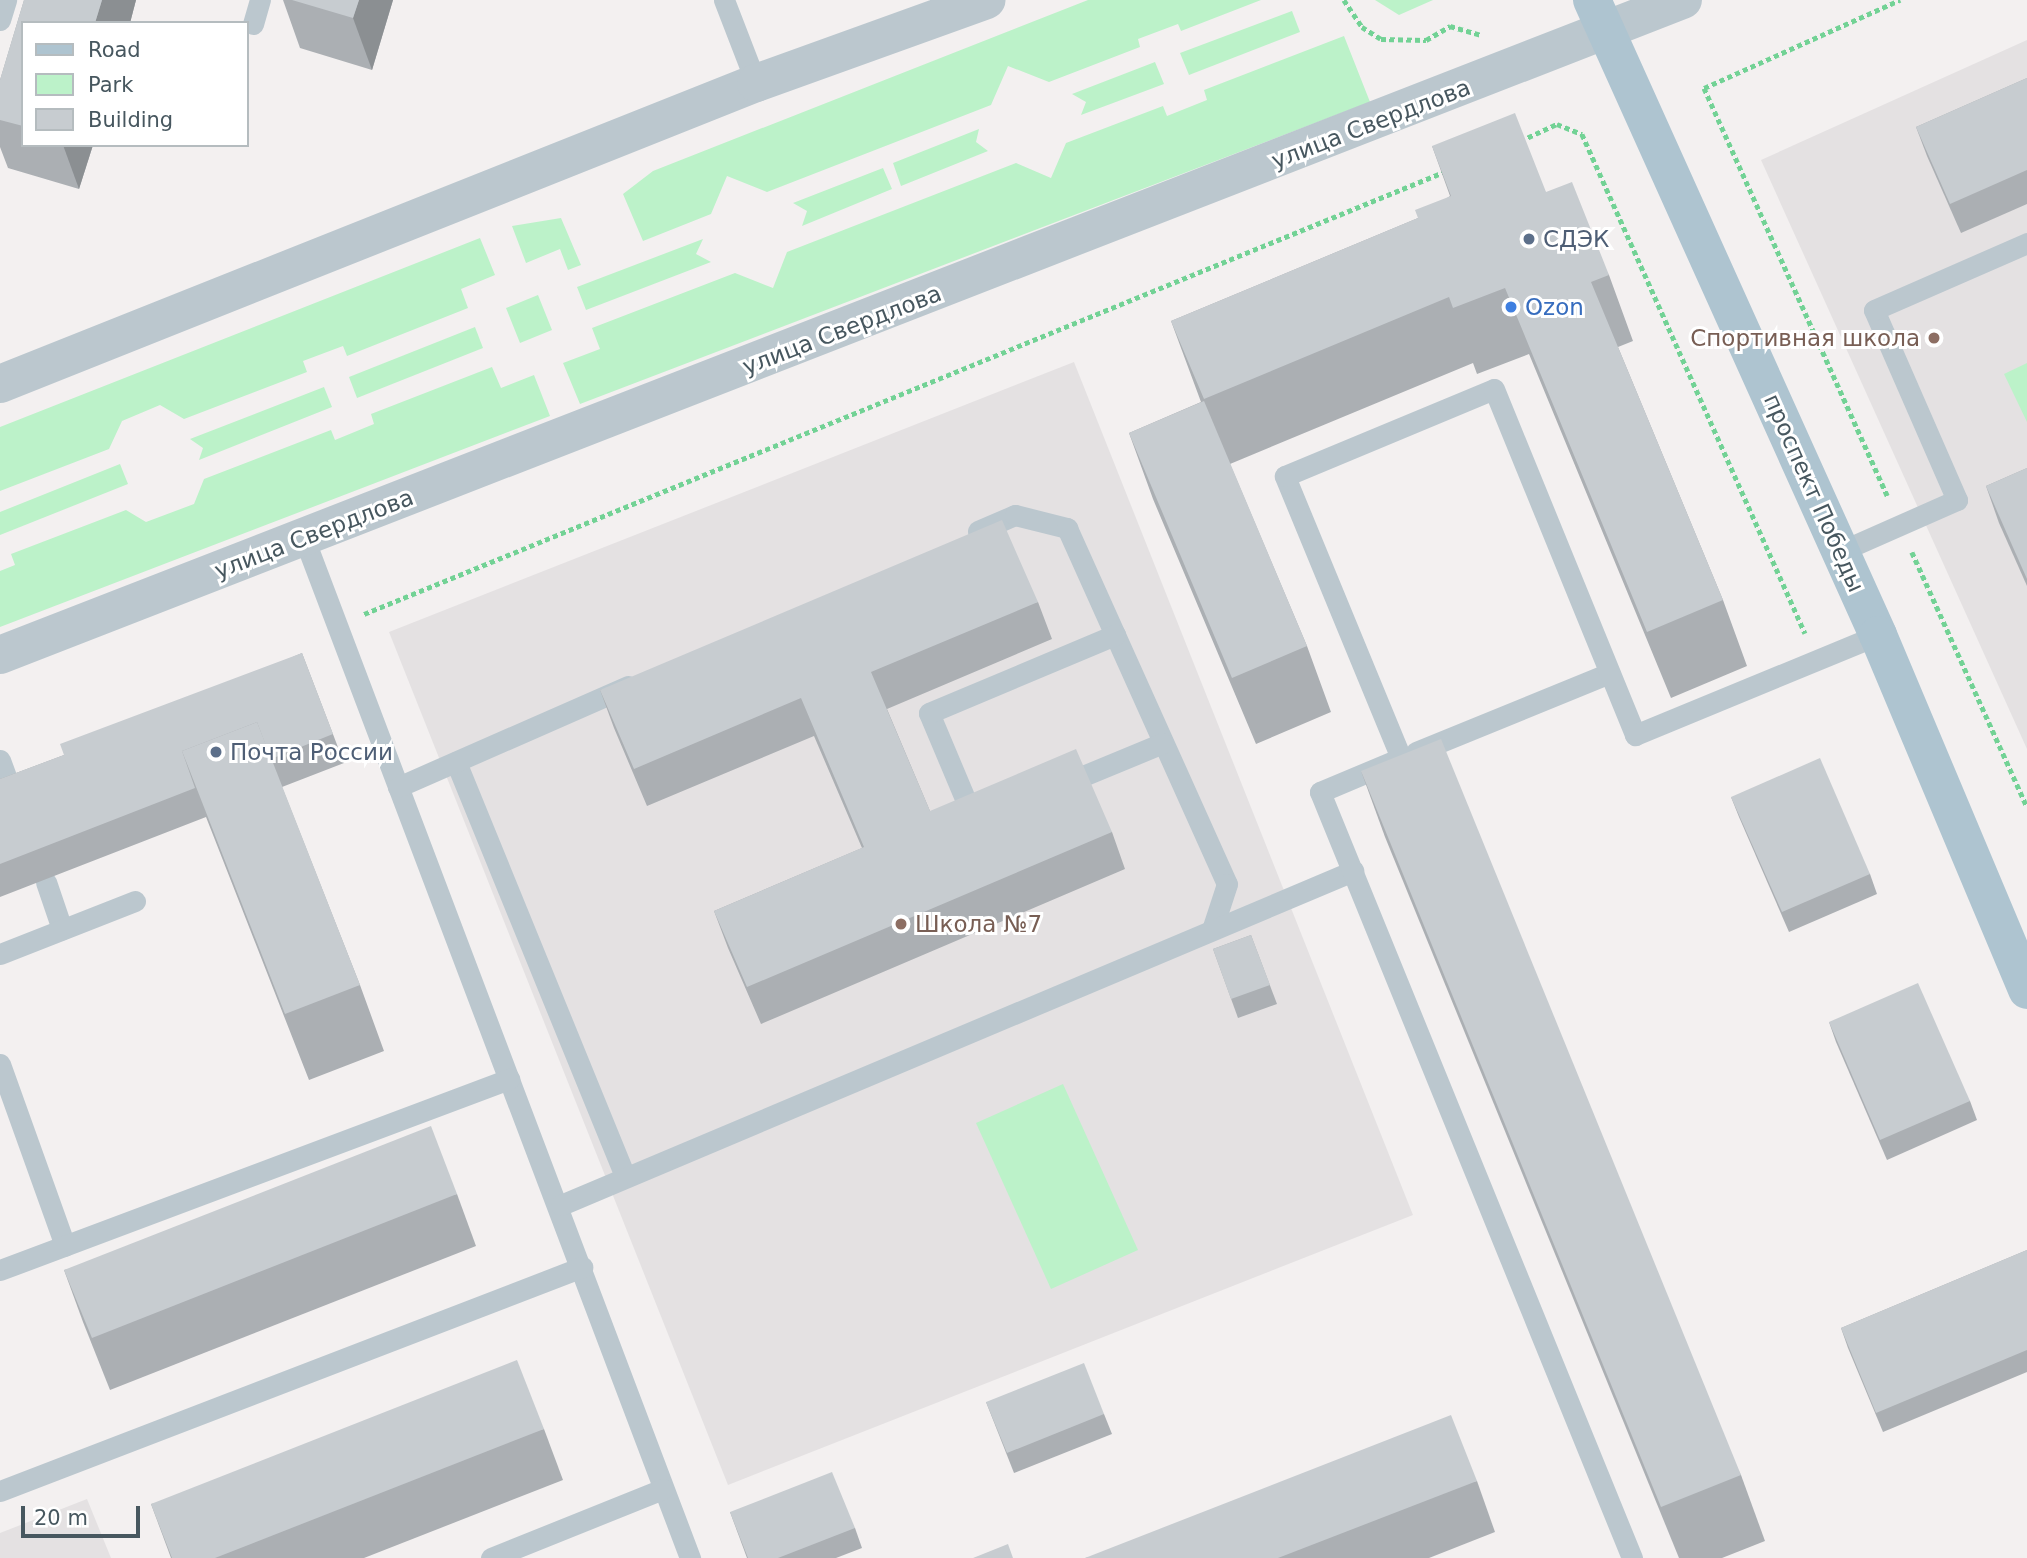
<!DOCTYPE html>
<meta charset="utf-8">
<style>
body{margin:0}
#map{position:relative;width:2027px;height:1558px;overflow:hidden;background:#f3f0f0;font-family:"DejaVu Sans",sans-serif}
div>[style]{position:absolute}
.education>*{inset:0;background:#e4e1e2}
.green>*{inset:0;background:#bcf2c9}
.path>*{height:4.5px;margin-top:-2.25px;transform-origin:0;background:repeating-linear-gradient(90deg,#72d295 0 5px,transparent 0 8.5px)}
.lane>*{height:21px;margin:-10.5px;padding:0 10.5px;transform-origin:10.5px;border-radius:10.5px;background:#bbc7ce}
.street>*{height:38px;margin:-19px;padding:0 19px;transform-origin:19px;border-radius:19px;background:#bbc7ce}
.primary>*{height:38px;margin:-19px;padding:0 19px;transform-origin:19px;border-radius:19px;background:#aec4d0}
.wall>*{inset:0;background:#abafb3}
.shaded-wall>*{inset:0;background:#8b8f92}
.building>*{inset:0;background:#c7ccd0}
.dots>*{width:19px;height:19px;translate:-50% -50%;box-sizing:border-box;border:4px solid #fff;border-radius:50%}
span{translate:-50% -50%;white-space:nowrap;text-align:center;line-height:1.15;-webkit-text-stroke:6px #fff;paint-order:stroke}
.street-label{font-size:23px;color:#47575f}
.service-label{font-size:23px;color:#4e5e75}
.left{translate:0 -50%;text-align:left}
.shop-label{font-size:23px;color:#366cbe}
.education-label{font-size:23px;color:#785e54}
.right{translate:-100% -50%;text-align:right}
.legend{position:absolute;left:21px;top:21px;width:228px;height:126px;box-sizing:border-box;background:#fff;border:2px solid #b5bcbf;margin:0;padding:9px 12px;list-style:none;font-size:21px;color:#47575f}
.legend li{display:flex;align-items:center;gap:14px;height:35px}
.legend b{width:35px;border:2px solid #b5bcbf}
.scale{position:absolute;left:21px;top:1506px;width:119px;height:32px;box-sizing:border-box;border:4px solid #47575f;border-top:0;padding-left:9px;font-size:21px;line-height:24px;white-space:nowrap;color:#47575f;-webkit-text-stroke:5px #fff;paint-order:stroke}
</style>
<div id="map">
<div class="education">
<div style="clip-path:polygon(2027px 40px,2027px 749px,1761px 160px)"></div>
<div style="clip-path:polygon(1074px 362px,1413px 1215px,728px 1485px,389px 632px)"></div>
<div style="clip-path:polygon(87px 1499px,111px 1558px,0 1558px,0 1533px)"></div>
</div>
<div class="green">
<div style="clip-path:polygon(1088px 0,1261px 0,1181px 31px,1178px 24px,1138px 39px,1140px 47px,1049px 82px,1008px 66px,991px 105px,767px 192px,727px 176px,711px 214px,643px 241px,623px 194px,653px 171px)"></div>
<div style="clip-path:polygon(1375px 0,1433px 0,1399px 15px)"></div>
<div style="clip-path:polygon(1292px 11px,1300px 32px,1189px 75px,1180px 53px)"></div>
<div style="clip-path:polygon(1344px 36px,1370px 102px,580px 404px,563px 363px,600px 349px,592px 328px,735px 273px,773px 288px,787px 252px,1016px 163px,1051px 178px,1066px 143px,1163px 106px,1167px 116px,1207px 100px,1204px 90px)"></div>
<div style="clip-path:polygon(1155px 62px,1164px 84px,1081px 115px,1086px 102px,1072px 94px)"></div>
<div style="clip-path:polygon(979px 129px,976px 142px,988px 151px,901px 186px,893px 163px)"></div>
<div style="clip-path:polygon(883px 168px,892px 189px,802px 226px,807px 211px,793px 203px)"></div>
<div style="clip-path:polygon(561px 218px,581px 265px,568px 270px,560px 249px,526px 263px,512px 226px)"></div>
<div style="clip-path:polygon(480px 238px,495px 275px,461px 289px,468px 308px,347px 356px,343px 346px,303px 361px,307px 372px,184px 419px,160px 405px,122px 421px,109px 449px,0 491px,0 427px)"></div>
<div style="clip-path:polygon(703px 239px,696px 254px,711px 262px,586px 310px,577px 287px)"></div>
<div style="clip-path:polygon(538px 295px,552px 330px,520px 343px,506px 308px)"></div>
<div style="clip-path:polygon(475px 327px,483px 348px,357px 398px,349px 377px)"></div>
<div style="clip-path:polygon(2027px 363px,2027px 422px,2004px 374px)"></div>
<div style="clip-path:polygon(492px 367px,501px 388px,534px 375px,550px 416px,0 627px,0 571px,15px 565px,11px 554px,126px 510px,146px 522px,194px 504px,204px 479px,331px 430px,335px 440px,374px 424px,371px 414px)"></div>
<div style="clip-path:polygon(324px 387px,332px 407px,199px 460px,203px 448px,190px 439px)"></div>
<div style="clip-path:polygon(120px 464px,128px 484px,0 535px,0 512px)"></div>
<div style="clip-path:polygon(1063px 1084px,1138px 1250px,1051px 1289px,976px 1123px)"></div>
</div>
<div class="path">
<div style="left:1344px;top:0;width:32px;rotate:56deg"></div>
<div style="left:1362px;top:27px;width:22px;rotate:32deg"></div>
<div style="left:1381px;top:39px;width:45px;rotate:1.3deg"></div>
<div style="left:1426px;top:40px;width:28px;rotate:-30deg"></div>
<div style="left:1450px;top:26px;width:33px;rotate:16deg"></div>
<div style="left:1520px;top:141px;width:41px;rotate:-24.7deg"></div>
<div style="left:1557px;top:124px;width:27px;rotate:22deg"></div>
<div style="left:1582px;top:134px;width:547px;rotate:65.92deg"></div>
<div style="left:1887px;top:496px;width:447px;rotate:-114.2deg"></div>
<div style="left:1704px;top:88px;width:215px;rotate:-24.2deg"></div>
<div style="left:1912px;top:552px;width:280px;rotate:65.7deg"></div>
<div style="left:364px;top:614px;width:1167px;rotate:-22.26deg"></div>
</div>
<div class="lane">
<div style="left:724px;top:0;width:89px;rotate:68.9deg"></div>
<div style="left:0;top:20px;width:21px;rotate:-73deg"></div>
<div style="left:253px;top:24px;width:25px;rotate:-74deg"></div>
<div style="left:978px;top:531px;width:40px;rotate:-23.4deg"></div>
<div style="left:1015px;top:515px;width:54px;rotate:14deg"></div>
<div style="left:1067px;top:528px;width:390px;rotate:65.8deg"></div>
<div style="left:1227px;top:884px;width:48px;rotate:108.1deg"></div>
<div style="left:304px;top:538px;width:1091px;rotate:69.27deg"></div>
<div style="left:1839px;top:552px;width:129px;rotate:-23.8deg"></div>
<div style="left:1957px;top:500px;width:207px;rotate:-113.6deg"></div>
<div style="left:1874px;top:310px;width:167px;rotate:-23.6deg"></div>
<div style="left:1416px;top:752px;width:209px;rotate:-22.2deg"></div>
<div style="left:0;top:760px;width:47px;rotate:70deg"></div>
<div style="left:456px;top:762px;width:447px;rotate:67.8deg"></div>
<div style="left:1061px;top:785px;width:110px;rotate:-22.4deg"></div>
<div style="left:398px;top:787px;width:251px;rotate:-23.7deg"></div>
<div style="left:974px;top:820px;width:116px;rotate:-112.8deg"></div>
<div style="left:929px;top:713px;width:202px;rotate:-22.8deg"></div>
<div style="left:46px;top:882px;width:50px;rotate:71.2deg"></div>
<div style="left:0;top:954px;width:145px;rotate:-21.4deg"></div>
<div style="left:0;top:1064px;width:193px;rotate:70.3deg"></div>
<div style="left:561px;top:1205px;width:860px;rotate:-22.87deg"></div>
<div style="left:0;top:1270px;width:544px;rotate:-20.57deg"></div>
<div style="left:0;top:1491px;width:624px;rotate:-21.05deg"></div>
<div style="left:491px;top:1558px;width:185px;rotate:-21.9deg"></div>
<div style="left:1632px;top:1558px;width:827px;rotate:-112.16deg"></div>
<div style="left:1320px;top:792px;width:88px;rotate:-22.8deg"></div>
<div style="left:1401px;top:758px;width:305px;rotate:-112.4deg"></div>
<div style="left:1285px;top:476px;width:226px;rotate:-22.6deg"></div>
<div style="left:1494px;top:389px;width:374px;rotate:67.8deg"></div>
<div style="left:1635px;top:735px;width:263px;rotate:-22.4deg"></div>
</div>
<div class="street">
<div style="left:0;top:384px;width:814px;rotate:-21.71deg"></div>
<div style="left:756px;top:83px;width:245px;rotate:-19.8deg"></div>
<div style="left:0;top:655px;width:1806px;rotate:-21.27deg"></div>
</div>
<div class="primary">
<div style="left:1592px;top:0;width:696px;rotate:65.75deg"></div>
<div style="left:1878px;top:635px;width:385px;rotate:67.2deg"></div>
</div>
<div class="wall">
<div style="clip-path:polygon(24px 0,136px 0,130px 23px,23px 23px,23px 145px,93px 145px,79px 189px,8px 168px,0 147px,0 80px)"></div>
<div style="clip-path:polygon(283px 0,393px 0,372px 70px,300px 48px)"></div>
<div style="clip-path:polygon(2027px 78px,2027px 204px,1961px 233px,1927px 156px,1916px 127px)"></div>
<div style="clip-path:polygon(1432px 146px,1546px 192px,1609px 275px,1633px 341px,1618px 347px,1723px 600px,1747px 666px,1671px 698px,1529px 354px,1477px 374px,1473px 363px,1230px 464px,1307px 646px,1331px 712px,1256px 744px,1153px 499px,1129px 433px,1201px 402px,1171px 321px,1418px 218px,1450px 196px)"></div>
<div style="clip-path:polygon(2027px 468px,2027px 586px,1999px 523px,1986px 486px)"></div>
<div style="clip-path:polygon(1038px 602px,1052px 639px,887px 709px,930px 811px,1112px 832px,1125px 869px,761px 1024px,728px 948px,714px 911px,862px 848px,814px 736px,647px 806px,614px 728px,600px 690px)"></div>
<div style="clip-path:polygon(302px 653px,344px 763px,282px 787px,360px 985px,384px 1051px,309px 1080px,206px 817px,0 897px,0 779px,64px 755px)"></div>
<div style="clip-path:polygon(1361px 771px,1741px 1475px,1765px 1541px,1722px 1558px,1679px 1558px,1385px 837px)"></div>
<div style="clip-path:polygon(1731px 797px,1870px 874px,1877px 894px,1789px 932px,1739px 817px)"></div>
<div style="clip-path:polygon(1251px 935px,1277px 1004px,1238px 1018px,1213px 949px)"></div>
<div style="clip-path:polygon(1829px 1022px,1970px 1101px,1977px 1120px,1887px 1160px,1836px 1042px)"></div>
<div style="clip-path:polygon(457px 1194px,476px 1246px,110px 1390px,83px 1322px,64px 1270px)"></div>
<div style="clip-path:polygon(2027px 1250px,2027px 1372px,1883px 1432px,1848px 1348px,1841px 1328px)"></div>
<div style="clip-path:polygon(986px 1402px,1104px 1414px,1112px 1434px,1014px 1473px)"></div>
<div style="clip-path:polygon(544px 1429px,563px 1480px,364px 1558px,171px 1558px,151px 1504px)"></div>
<div style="clip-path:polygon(1477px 1481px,1495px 1532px,1429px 1558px,1085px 1558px)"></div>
<div style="clip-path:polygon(730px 1512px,855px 1528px,862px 1548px,836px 1558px,747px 1558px)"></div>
</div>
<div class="shaded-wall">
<div style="clip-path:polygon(102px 0,136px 0,130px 23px,95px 23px)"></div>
<div style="clip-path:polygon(359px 0,393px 0,372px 70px,353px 18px)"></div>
<div style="clip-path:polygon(63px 145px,93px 145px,79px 189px)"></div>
</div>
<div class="building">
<div style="clip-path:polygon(24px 0,102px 0,95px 23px,23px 23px,23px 126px,0 120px,0 80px)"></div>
<div style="clip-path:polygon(292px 0,359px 0,353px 18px)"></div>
<div style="clip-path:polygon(2027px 78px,2027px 170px,1950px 204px,1916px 127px)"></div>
<div style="clip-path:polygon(1515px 113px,1546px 192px,1572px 182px,1609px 275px,1591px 282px,1723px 600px,1647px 632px,1505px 288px,1453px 308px,1449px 297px,1204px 399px,1171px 321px,1418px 218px,1415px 210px,1451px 196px,1432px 146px)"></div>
<div style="clip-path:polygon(1204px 401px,1307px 646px,1232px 678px,1129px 433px)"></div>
<div style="clip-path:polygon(2027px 468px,2027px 579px,1986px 486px)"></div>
<div style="clip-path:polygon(1002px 520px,1038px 602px,871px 672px,930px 811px,1076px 749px,1112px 832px,747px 987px,714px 911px,864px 847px,801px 698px,634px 769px,600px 690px)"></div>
<div style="clip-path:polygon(302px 653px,333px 734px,271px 759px,257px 722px,182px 751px,195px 788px,0 864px,0 779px,64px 755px,60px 744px)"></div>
<div style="clip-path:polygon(257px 722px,360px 985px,285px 1014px,182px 751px)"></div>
<div style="clip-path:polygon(1441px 739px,1741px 1475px,1661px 1507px,1361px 771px)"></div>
<div style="clip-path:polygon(1820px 758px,1870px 874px,1782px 912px,1731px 797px)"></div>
<div style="clip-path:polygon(1251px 935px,1270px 985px,1231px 999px,1213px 949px)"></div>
<div style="clip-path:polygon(1918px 983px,1970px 1101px,1880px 1140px,1829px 1022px)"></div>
<div style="clip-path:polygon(431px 1126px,457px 1194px,92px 1338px,64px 1270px)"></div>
<div style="clip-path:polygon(2027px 1250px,2027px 1350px,1876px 1413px,1841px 1328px)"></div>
<div style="clip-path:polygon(517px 1360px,544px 1429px,215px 1558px,172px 1558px,151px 1504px)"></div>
<div style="clip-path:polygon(1084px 1363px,1104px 1414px,1007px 1453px,986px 1402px)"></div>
<div style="clip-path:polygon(1451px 1415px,1477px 1481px,1278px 1558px,1085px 1558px)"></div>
<div style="clip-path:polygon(832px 1472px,855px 1528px,778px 1558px,748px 1558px,730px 1512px)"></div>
<div style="clip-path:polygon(1008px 1544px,1013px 1558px,973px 1558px)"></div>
</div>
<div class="dots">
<div style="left:1529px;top:239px;background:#5c6f8a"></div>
<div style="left:1511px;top:307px;background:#3f7fe0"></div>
<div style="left:1934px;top:338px;background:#8d6e63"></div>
<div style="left:216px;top:752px;background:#5c6f8a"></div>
<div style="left:901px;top:924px;background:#8d6e63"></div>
</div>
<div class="street-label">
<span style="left:1371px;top:124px;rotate:-21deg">улица Свердлова</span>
<span style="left:842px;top:330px;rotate:-21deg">улица Свердлова</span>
<span style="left:1814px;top:493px;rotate:66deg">проспект Победы</span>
<span style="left:314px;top:534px;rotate:-21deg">улица Свердлова</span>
</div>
<div class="service-label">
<span class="left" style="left:1543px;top:239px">СДЭК</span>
<span class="left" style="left:230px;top:752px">Почта России</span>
</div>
<div class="shop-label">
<span class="left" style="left:1525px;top:307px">Ozon</span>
</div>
<div class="education-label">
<span class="right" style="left:1920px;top:338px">Спортивная школа</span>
<span class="left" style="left:915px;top:924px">Школа №7</span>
</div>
<ul class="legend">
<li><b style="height:9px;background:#aec4d0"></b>Road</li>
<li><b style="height:19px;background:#bcf2c9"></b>Park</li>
<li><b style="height:19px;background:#c7ccd0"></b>Building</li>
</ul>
<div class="scale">20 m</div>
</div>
